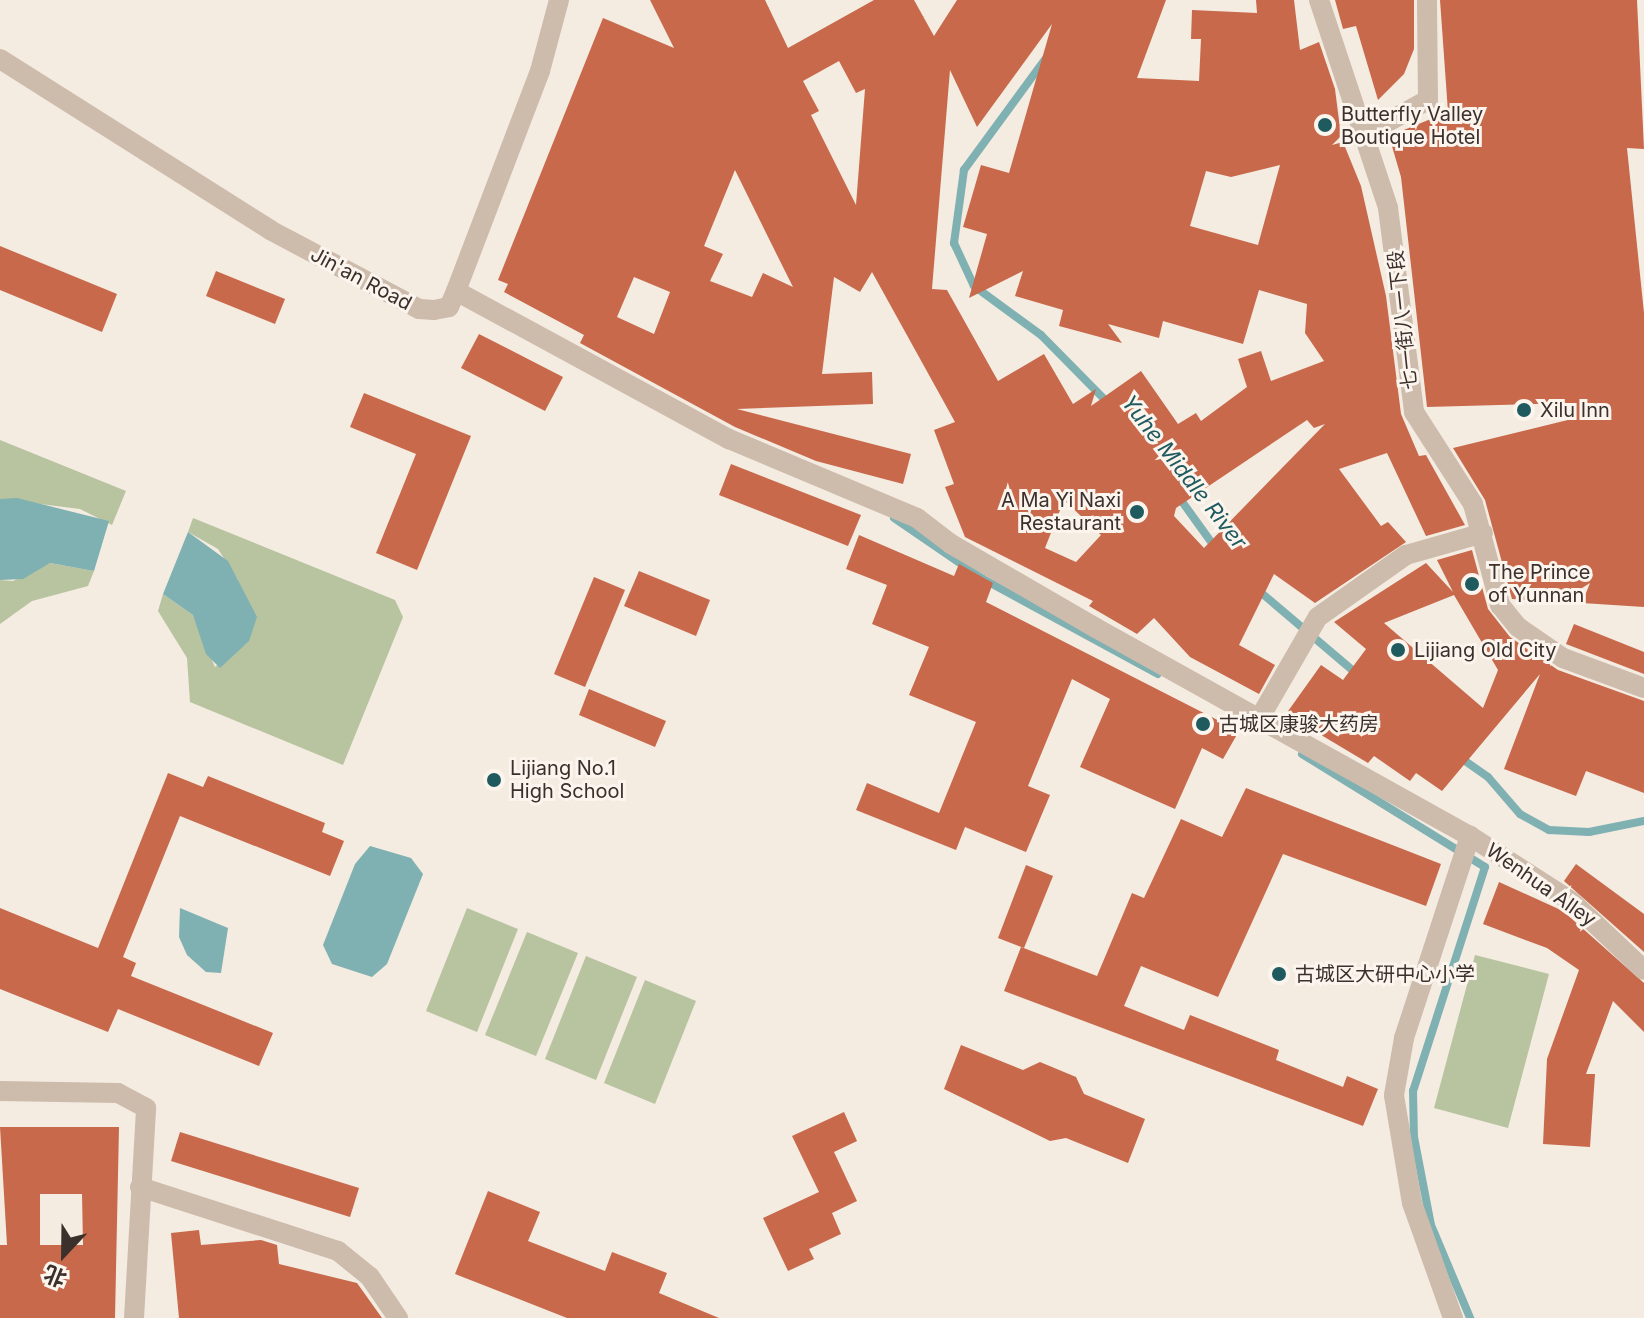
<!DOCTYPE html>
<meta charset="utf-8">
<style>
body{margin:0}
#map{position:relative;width:1644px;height:1318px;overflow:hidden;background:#f4ebe1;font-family:Inter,"Noto Sans SC",sans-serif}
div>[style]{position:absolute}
.green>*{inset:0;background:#b8c4a0}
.water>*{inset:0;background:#7fb0b2}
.stream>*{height:8px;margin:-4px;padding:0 4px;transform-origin:4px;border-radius:4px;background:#7fb0b2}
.building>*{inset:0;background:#c8694b}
.pedestrian>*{height:20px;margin:-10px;padding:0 10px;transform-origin:10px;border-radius:10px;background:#cdbbac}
.minor>*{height:20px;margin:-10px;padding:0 10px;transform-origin:10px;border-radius:10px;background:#cdbbac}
.tertiary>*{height:20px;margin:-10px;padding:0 10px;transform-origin:10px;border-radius:10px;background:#cdbbac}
.dots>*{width:22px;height:22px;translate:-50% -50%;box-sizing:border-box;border:4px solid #fbf5ee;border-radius:50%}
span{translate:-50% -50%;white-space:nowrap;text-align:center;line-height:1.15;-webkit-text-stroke:6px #fbf5ee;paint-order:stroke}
.poi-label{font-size:20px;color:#3b302b}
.left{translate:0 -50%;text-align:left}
.right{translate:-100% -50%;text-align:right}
.street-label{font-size:20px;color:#3b302b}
.water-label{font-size:22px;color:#1f5a5e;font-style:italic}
.north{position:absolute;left:24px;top:1214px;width:80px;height:80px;-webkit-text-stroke:6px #fbf5ee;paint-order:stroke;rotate:202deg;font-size:22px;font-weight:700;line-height:32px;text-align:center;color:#3b302b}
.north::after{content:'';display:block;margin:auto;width:28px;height:36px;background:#3b302b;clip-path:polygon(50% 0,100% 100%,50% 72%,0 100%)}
</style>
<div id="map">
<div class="green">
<div style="clip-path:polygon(0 440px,126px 491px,112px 525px,80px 509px,0 499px)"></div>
<div style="clip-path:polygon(193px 518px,395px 600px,403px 617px,343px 765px,190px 702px,187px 658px,158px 611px,163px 594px,193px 615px,215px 667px,240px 645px,238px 580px,218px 549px,188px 532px)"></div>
<div style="clip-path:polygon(50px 563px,94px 571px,88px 586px,32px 601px,0 624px,0 580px,13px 581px)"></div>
<div style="clip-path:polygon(467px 908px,518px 929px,477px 1032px,426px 1011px)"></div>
<div style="clip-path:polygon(527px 932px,578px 953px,536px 1056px,485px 1035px)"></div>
<div style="clip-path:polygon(1475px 955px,1549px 974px,1508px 1128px,1434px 1108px)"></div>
<div style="clip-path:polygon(586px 956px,637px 977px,596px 1080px,545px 1059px)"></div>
<div style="clip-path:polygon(645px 980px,696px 1001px,655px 1104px,604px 1083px)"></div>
</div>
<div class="water">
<div style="clip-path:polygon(17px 498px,109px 521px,94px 571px,50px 563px,23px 579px,0 580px,0 499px)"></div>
<div style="clip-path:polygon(188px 532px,228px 561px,257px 617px,249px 641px,220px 668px,206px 654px,193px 615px,163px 594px)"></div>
<div style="clip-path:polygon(370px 846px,411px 858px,423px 874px,387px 964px,372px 977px,332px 964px,323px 945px,355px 864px)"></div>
<div style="clip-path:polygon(180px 908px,228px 928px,221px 973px,206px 972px,187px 955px,179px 937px)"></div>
</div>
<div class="stream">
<div style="left:1046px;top:58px;width:139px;rotate:126.2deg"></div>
<div style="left:964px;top:170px;width:74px;rotate:97.8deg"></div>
<div style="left:954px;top:243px;width:47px;rotate:65.1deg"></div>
<div style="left:974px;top:286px;width:83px;rotate:36.2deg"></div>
<div style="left:1041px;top:335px;width:98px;rotate:45.4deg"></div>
<div style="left:1178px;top:496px;width:67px;rotate:54.2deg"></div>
<div style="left:894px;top:518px;width:108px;rotate:34.4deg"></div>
<div style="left:983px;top:579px;width:199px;rotate:28.5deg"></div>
<div style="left:1258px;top:590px;width:130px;rotate:40.3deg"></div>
<div style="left:1302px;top:754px;width:215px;rotate:31.7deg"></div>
<div style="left:1485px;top:867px;width:235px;rotate:107.8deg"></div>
<div style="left:1413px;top:1091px;width:46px;rotate:88.8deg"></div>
<div style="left:1414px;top:1137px;width:90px;rotate:79.1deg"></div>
<div style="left:1431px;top:1225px;width:101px;rotate:67.2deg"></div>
<div style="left:1458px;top:756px;width:37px;rotate:35deg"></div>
<div style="left:1488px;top:777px;width:49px;rotate:49.1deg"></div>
<div style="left:1520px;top:814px;width:33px;rotate:29deg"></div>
<div style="left:1549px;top:830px;width:40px;rotate:2.9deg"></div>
<div style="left:1589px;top:832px;width:56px;rotate:-11.3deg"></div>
</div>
<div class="building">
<div style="clip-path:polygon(evenodd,650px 0,765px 0,788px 48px,874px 0,914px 0,934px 36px,957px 0,1166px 0,1137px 78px,1199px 81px,1201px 39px,1191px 39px,1192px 10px,1257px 13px,1256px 0,1294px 0,1300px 50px,1319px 42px,1335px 89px,1341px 136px,1332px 145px,1343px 142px,1361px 186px,1386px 296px,1401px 414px,1419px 456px,1426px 455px,1465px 525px,1426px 536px,1387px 453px,1339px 469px,1381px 526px,1388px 522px,1406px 542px,1315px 603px,1274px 574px,1239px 645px,1275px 665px,1259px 694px,1190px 657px,1154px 618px,1137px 634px,1089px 606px,1093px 601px,965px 537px,945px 487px,954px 484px,934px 430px,955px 422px,872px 272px,860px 292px,834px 277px,822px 374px,872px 372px,873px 404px,737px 409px,911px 454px,903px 484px,816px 461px,735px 427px,580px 343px,584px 335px,504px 292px,508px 284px,498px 280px,603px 18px,674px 48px,650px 0,1052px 24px,1009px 173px,981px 165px,963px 227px,987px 234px,969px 298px,1023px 271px,1015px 296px,1063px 310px,1059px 326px,1122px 343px,1108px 324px,1159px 338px,1163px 321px,1243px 344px,1259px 290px,1307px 304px,1305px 333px,1324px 361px,1271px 381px,1261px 351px,1238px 359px,1247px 387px,1201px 421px,1196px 413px,1178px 424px,1141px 371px,1091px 406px,1096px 389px,1073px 404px,1044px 354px,998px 381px,947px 290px,932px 289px,950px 70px,977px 127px,1052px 24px,650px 0,839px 61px,856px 93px,865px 89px,856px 205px,811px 115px,819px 111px,803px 81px,839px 61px,650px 0,1280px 165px,1258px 245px,1190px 226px,1206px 171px,1231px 177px,1280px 165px,650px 0,735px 170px,776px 253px,793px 287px,763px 273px,752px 297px,710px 281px,723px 254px,704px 246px,735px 170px,650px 0,634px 277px,670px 292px,654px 334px,617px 317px,634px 277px,650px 0,1307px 420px,1314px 428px,1325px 424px,1204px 548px,1174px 516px,1176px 508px,1307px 420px,650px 0,1064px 500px,1101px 535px,1076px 562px,1045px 548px,1064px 500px)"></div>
<div style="clip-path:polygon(1335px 0,1414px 0,1414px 49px,1404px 74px,1378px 100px,1356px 26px,1343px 29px)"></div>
<div style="clip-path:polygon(1440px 0,1637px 0,1644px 149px,1627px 148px,1644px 313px,1644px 607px,1582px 603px,1590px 583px,1560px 602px,1512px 599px,1485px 500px,1453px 448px,1576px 418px,1574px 403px,1427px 407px,1401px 177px,1389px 136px,1448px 112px)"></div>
<div style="clip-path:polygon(0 246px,117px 294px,102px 332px,0 290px)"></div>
<div style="clip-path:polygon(216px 271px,285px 299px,275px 324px,206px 296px)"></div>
<div style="clip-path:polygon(479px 334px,563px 377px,545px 411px,461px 368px)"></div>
<div style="clip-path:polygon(364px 393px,471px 436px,417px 570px,376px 553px,416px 454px,350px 427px)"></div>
<div style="clip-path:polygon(731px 464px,861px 515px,848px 546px,719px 495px)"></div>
<div style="clip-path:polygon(859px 535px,954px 576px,959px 564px,993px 583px,986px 602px,1239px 731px,1223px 759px,1202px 748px,1175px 809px,1080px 767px,1110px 699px,1072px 679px,1028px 786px,1050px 795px,1026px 852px,965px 827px,956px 850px,856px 810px,867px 783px,939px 813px,976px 722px,909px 695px,929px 647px,872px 624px,887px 585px,846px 569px)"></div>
<div style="clip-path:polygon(evenodd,1472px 550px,1488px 609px,1510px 637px,1558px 670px,1644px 701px,1644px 793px,1586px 771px,1576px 796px,1504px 769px,1540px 674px,1442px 791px,1416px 773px,1410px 781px,1374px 756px,1368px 763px,1286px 714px,1321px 665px,1343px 680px,1366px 649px,1334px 622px,1426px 563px,1453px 592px,1437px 560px,1472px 550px,1454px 595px,1498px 670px,1483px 708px,1384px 623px,1454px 595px)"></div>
<div style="clip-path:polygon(639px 571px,710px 600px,696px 636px,624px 606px)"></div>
<div style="clip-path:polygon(594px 577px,625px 590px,585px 687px,554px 674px)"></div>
<div style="clip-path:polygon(1574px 624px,1644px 652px,1644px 674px,1566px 644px)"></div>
<div style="clip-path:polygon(589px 689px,666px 721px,655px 747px,579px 715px)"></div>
<div style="clip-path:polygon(168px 773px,203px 787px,208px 776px,325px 823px,322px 832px,344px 841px,330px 876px,180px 816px,123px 957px,136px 963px,131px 976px,273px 1033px,259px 1066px,118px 1009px,108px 1032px,0 989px,0 908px,98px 948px)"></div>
<div style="clip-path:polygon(1246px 788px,1441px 864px,1426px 906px,1283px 854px,1218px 997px,1141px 966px,1124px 1006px,1184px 1030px,1190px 1015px,1279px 1050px,1276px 1060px,1343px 1087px,1347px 1076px,1378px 1089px,1363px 1126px,1004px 991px,1021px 947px,1097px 976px,1132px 893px,1144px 898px,1181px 819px,1222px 837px)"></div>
<div style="clip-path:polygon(1576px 864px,1644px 914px,1644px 952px,1564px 881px)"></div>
<div style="clip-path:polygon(1026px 865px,1053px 876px,1024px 948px,998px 938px)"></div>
<div style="clip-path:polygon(1499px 882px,1563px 911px,1644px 983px,1644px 1032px,1613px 1001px,1586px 1074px,1595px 1074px,1590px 1147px,1543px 1144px,1547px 1059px,1579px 970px,1547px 948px,1483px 924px)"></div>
<div style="clip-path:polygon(961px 1045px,1023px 1070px,1040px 1062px,1076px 1077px,1084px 1094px,1145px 1119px,1128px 1163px,1066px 1138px,1050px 1141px,944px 1089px)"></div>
<div style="clip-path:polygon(844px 1112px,857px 1141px,834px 1152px,857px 1201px,832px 1213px,841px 1234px,809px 1249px,814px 1259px,788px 1271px,763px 1218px,819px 1192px,792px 1136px)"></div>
<div style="clip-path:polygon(evenodd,0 1127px,119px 1127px,115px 1318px,0 1318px,0 1245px,7px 1245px,0 1127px,40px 1194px,82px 1194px,83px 1245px,40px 1245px,40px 1194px)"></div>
<div style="clip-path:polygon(180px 1132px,359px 1188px,350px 1217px,171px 1161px)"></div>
<div style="clip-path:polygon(488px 1191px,540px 1212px,528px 1241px,605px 1271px,612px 1252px,667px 1273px,659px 1293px,719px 1318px,567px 1318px,455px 1274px)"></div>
<div style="clip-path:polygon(199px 1230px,201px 1245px,261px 1240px,277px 1245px,279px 1264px,357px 1283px,382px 1318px,179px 1318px,171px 1233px)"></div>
</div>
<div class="pedestrian">
<div style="left:1319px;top:0;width:219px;rotate:71.6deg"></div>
<div style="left:1388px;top:208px;width:206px;rotate:82.7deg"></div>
<div style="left:1414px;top:412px;width:109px;rotate:57.3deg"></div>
<div style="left:1473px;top:504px;width:105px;rotate:75deg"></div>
<div style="left:1500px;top:605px;width:28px;rotate:51deg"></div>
<div style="left:1518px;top:627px;width:55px;rotate:34.6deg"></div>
<div style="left:1563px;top:658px;width:86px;rotate:20.3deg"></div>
<div style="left:1360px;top:137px;width:77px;rotate:-28.6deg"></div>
<div style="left:1428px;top:100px;width:100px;rotate:-90.6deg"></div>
<div style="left:456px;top:291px;width:311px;rotate:28.5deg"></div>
<div style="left:729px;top:439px;width:204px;rotate:22.8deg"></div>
<div style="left:917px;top:518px;width:43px;rotate:37.4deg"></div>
<div style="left:951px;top:544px;width:168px;rotate:30.1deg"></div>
<div style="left:1096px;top:628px;width:428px;rotate:29.1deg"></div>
<div style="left:1470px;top:836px;width:120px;rotate:32.8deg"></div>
<div style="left:1571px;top:901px;width:100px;rotate:43.4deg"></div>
</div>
<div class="minor">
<div style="left:0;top:59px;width:320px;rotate:32.3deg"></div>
<div style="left:270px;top:230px;width:169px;rotate:27.9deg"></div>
<div style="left:419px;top:309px;width:15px;rotate:4deg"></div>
<div style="left:434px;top:310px;width:15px;rotate:-11deg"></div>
<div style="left:449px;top:307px;width:17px;rotate:-66deg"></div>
<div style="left:456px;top:291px;width:235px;rotate:-69.1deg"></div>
<div style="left:540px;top:71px;width:73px;rotate:-75deg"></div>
<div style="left:1259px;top:719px;width:118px;rotate:-60deg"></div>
<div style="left:1318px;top:617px;width:108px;rotate:-35.2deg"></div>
<div style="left:1406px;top:555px;width:80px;rotate:-15.9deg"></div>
<div style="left:140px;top:1187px;width:208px;rotate:17.9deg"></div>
<div style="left:338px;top:1251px;width:41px;rotate:39.1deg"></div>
<div style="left:370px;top:1277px;width:50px;rotate:55.7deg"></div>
<div style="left:134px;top:1318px;width:210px;rotate:-86.7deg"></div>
<div style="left:1453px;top:1318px;width:122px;rotate:-109.6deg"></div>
<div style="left:1412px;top:1203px;width:109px;rotate:-99.5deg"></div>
<div style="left:1394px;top:1095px;width:58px;rotate:-80deg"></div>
<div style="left:1404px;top:1038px;width:213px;rotate:-71.9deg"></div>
</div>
<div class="tertiary">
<div style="left:0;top:1091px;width:118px;rotate:1deg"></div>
<div style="left:118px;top:1093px;width:32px;rotate:28deg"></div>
</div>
<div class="dots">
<div style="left:1325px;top:125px;background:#1f5a5e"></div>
<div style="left:1524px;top:410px;background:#1f5a5e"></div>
<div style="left:1137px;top:512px;background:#1f5a5e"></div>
<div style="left:1472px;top:584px;background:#1f5a5e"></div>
<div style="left:1398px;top:650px;background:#1f5a5e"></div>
<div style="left:1203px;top:724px;background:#1f5a5e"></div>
<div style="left:494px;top:780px;background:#1f5a5e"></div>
<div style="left:1279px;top:974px;background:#1f5a5e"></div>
</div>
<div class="poi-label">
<span class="left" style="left:1341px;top:126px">Butterfly Valley<br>Boutique Hotel</span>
<span class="left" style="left:1540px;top:410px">Xilu Inn</span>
<span class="right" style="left:1121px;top:512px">A Ma Yi Naxi<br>Restaurant</span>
<span class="left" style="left:1488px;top:584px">The Prince<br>of Yunnan</span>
<span class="left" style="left:1414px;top:650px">Lijiang Old City</span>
<span class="left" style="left:1219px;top:724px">古城区康骏大药房</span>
<span class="left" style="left:510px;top:780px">Lijiang No.1<br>High School</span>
<span class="left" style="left:1295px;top:974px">古城区大研中心小学</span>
</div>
<div class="street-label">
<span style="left:361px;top:279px;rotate:28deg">Jin'an Road</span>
<span style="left:1403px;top:320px;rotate:-96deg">七一街八一下段</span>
<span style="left:1541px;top:885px;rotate:35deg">Wenhua Alley</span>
</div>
<div class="water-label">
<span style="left:1184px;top:472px;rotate:52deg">Yuhe Middle River</span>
</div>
<div class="north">北</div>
</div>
